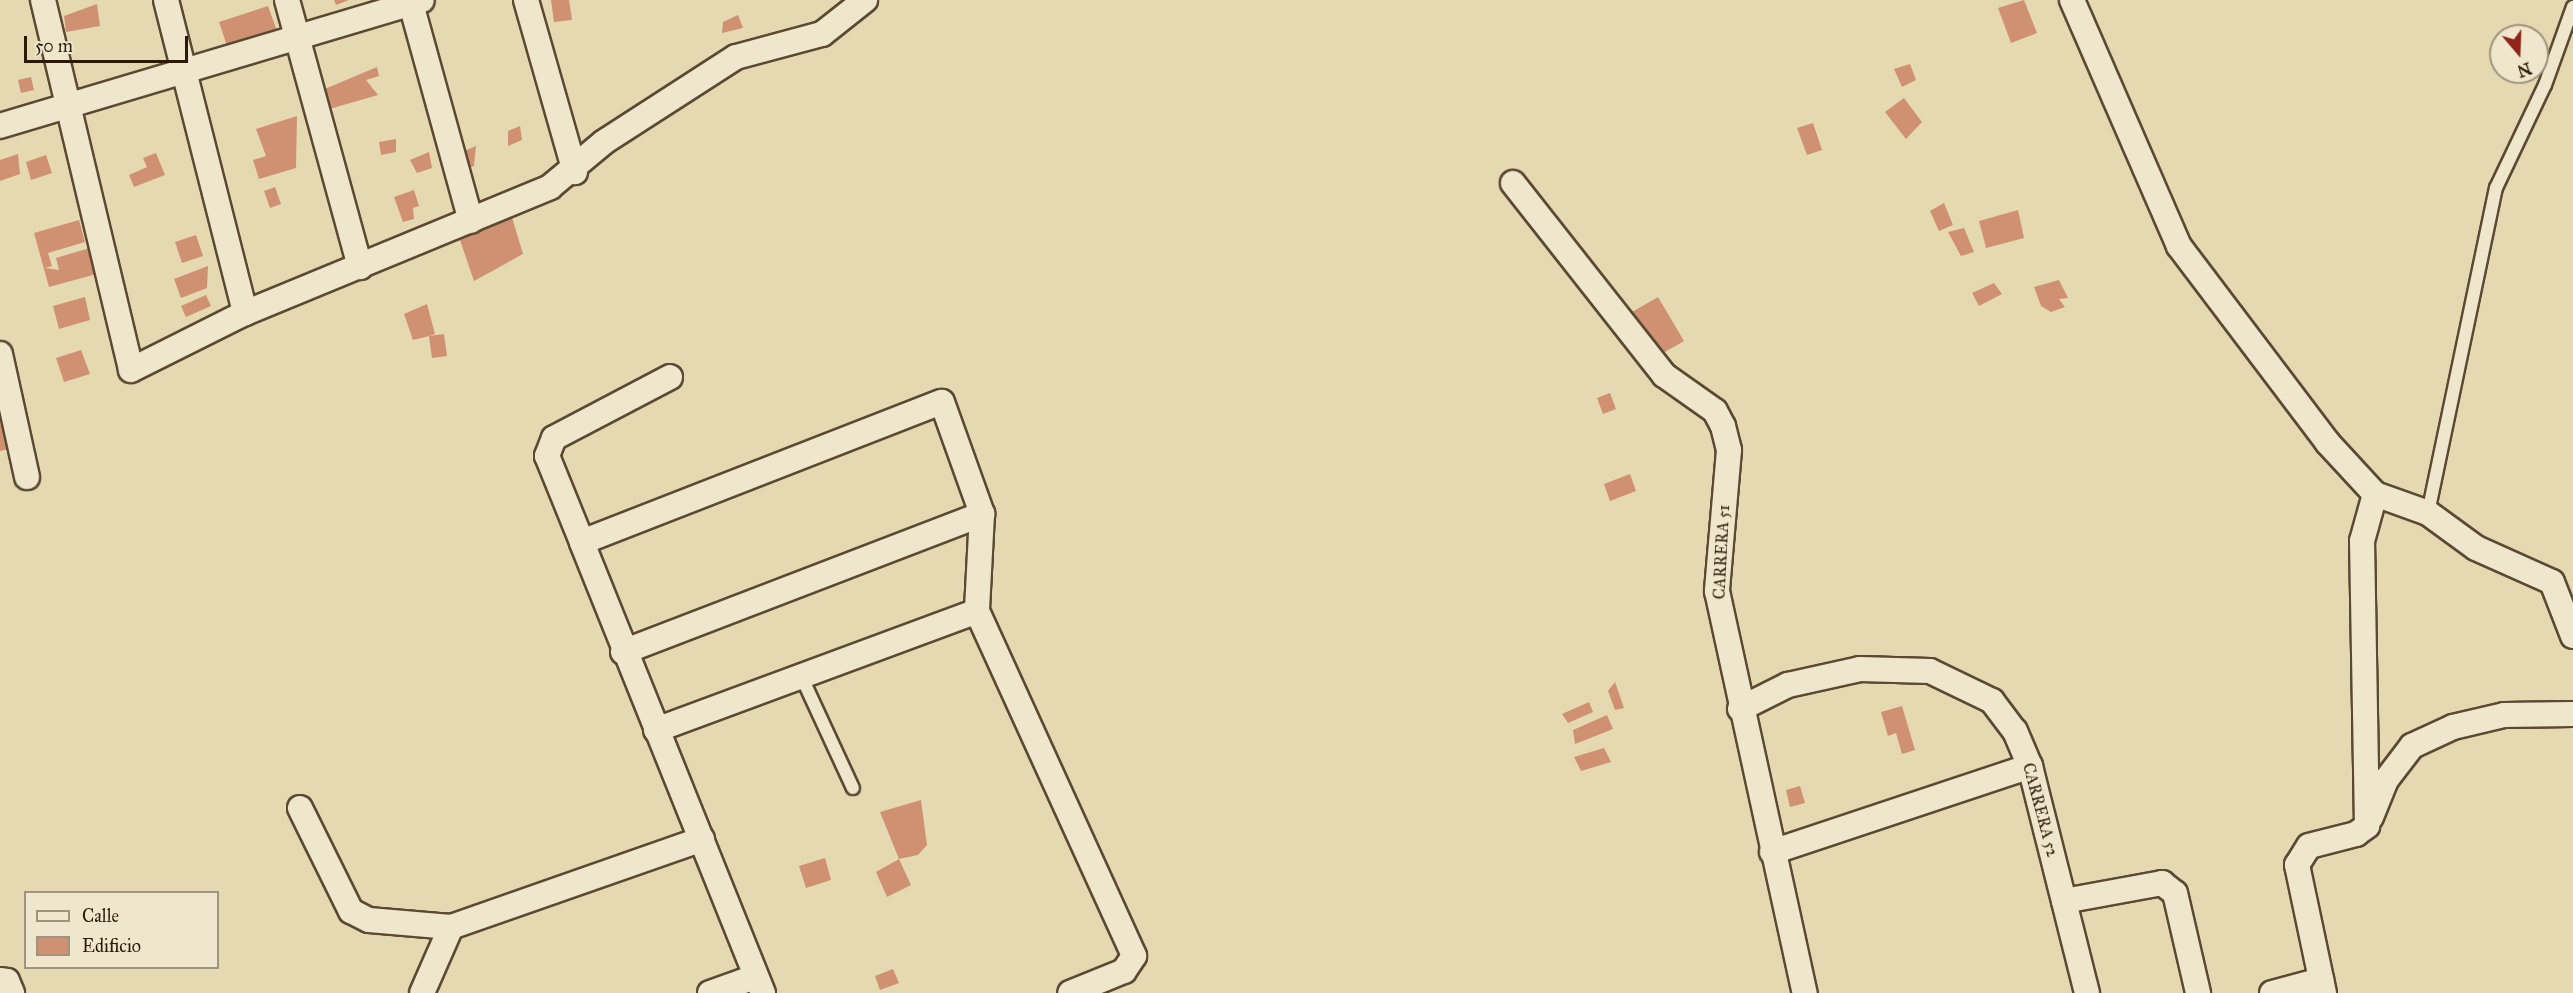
<!DOCTYPE html>
<style>
body{margin:0}
#map{position:relative;width:2573px;height:993px;overflow:hidden;background:#e5d9b2;font-family:"IM FELL Great Primer",serif}
div>[style]{position:absolute}
.building>*{inset:0;background:#cf9172}
.roads{filter:drop-shadow(2px 0 #5b4932) drop-shadow(-2px 0 #5b4932) drop-shadow(0 2px #5b4932) drop-shadow(0 -2px #5b4932)}
.lane>*{height:12px;margin:-6px;padding:0 6px;transform-origin:6px;border-radius:6px;background:#eee6cd}
.street>*{height:24px;margin:-12px;padding:0 12px;transform-origin:12px;border-radius:12px;background:#eee6cd}
span{translate:-50% -50%;white-space:nowrap;text-align:center;line-height:1.15;-webkit-text-stroke:5px #eee6cd;paint-order:stroke}
.street-label{font-size:16px;color:#2d1908}
.legend{position:absolute;left:24px;top:891px;width:195px;height:78px;box-sizing:border-box;background:#eee6cd;border:2px solid #a1947e;margin:0;padding:8px 10px;list-style:none;font-size:18px;color:#2d1908}
.legend li{display:flex;align-items:center;gap:12px;height:30px}
.legend b{width:30px;border:2px solid #a1947e}
.north{position:absolute;left:2489px;top:24px;width:60px;height:60px;box-sizing:border-box;background:#eee6cd;border:2px solid #a1947e;border-radius:50%;rotate:161deg;font-size:16px;font-weight:700;line-height:24px;text-align:center;color:#2d1908}
.north::after{content:'';display:block;margin:auto;width:21px;height:27px;background:#8f2418;clip-path:polygon(50% 0,100% 100%,50% 72%,0 100%)}
.scale{position:absolute;left:24px;top:36px;width:164px;height:27px;box-sizing:border-box;border:3px solid #2d1908;border-top:0;padding-left:8px;font-size:18px;line-height:21px;white-space:nowrap;color:#2d1908;-webkit-text-stroke:4px #eee6cd;paint-order:stroke}
</style>
<div id="map">
<div class="building">
<div style="clip-path:polygon(334px 0,349px 0,336px 5px)"></div>
<div style="clip-path:polygon(551px 0,569px 0,572px 20px,554px 22px)"></div>
<div style="clip-path:polygon(2024px 0,2037px 33px,2011px 43px,1998px 8px)"></div>
<div style="clip-path:polygon(97px 4px,100px 26px,66px 32px,64px 16px)"></div>
<div style="clip-path:polygon(268px 6px,277px 31px,227px 46px,219px 22px)"></div>
<div style="clip-path:polygon(738px 15px,743px 28px,722px 33px,723px 22px)"></div>
<div style="clip-path:polygon(549px 30px,555px 50px,543px 54px,538px 33px)"></div>
<div style="clip-path:polygon(1910px 64px,1916px 80px,1902px 87px,1894px 69px)"></div>
<div style="clip-path:polygon(377px 67px,379px 76px,366px 80px,378px 95px,326px 110px,320px 91px)"></div>
<div style="clip-path:polygon(31px 77px,34px 90px,21px 93px,18px 80px)"></div>
<div style="clip-path:polygon(1904px 98px,1922px 122px,1906px 139px,1885px 112px)"></div>
<div style="clip-path:polygon(297px 116px,296px 168px,259px 179px,253px 160px,266px 156px,256px 129px)"></div>
<div style="clip-path:polygon(1813px 123px,1822px 150px,1807px 155px,1797px 128px)"></div>
<div style="clip-path:polygon(520px 126px,522px 140px,508px 146px,508px 131px)"></div>
<div style="clip-path:polygon(396px 139px,396px 152px,381px 155px,379px 142px)"></div>
<div style="clip-path:polygon(476px 146px,474px 166px,460px 171px,457px 154px)"></div>
<div style="clip-path:polygon(429px 152px,432px 168px,417px 173px,410px 160px)"></div>
<div style="clip-path:polygon(156px 153px,165px 175px,134px 187px,129px 175px,147px 167px,143px 158px)"></div>
<div style="clip-path:polygon(18px 154px,20px 174px,0 181px,0 160px)"></div>
<div style="clip-path:polygon(46px 155px,52px 173px,31px 180px,26px 162px)"></div>
<div style="clip-path:polygon(275px 187px,281px 204px,270px 208px,264px 191px)"></div>
<div style="clip-path:polygon(414px 190px,419px 206px,413px 208px,414px 219px,403px 222px,394px 197px)"></div>
<div style="clip-path:polygon(1944px 203px,1953px 225px,1939px 231px,1930px 211px)"></div>
<div style="clip-path:polygon(2018px 210px,2024px 238px,1986px 248px,1979px 221px)"></div>
<div style="clip-path:polygon(511px 214px,523px 254px,474px 281px,460px 240px)"></div>
<div style="clip-path:polygon(79px 220px,85px 242px,48px 253px,52px 266px,45px 268px,59px 270px,56px 258px,93px 247px,100px 273px,49px 287px,34px 233px)"></div>
<div style="clip-path:polygon(1964px 228px,1974px 252px,1961px 256px,1948px 232px)"></div>
<div style="clip-path:polygon(196px 235px,203px 256px,182px 263px,175px 242px)"></div>
<div style="clip-path:polygon(208px 266px,207px 288px,181px 298px,174px 279px)"></div>
<div style="clip-path:polygon(2059px 280px,2068px 298px,2059px 299px,2065px 307px,2051px 312px,2041px 306px,2034px 287px)"></div>
<div style="clip-path:polygon(1994px 283px,2002px 294px,1979px 306px,1972px 293px)"></div>
<div style="clip-path:polygon(206px 295px,211px 306px,186px 317px,181px 306px)"></div>
<div style="clip-path:polygon(85px 297px,90px 320px,59px 329px,53px 306px)"></div>
<div style="clip-path:polygon(1658px 297px,1684px 341px,1658px 356px,1632px 312px)"></div>
<div style="clip-path:polygon(427px 304px,435px 334px,429px 336px,444px 334px,447px 356px,432px 358px,429px 336px,413px 340px,404px 314px)"></div>
<div style="clip-path:polygon(81px 350px,90px 374px,64px 382px,56px 358px)"></div>
<div style="clip-path:polygon(1610px 393px,1616px 409px,1603px 414px,1597px 398px)"></div>
<div style="clip-path:polygon(7px 422px,14px 448px,0 451px,0 424px)"></div>
<div style="clip-path:polygon(1630px 474px,1636px 491px,1610px 501px,1604px 484px)"></div>
<div style="clip-path:polygon(1615px 682px,1624px 708px,1615px 710px,1608px 691px)"></div>
<div style="clip-path:polygon(1589px 702px,1593px 712px,1568px 723px,1562px 714px)"></div>
<div style="clip-path:polygon(1902px 706px,1915px 750px,1902px 754px,1896px 733px,1888px 736px,1881px 712px)"></div>
<div style="clip-path:polygon(1607px 715px,1613px 729px,1575px 744px,1573px 730px)"></div>
<div style="clip-path:polygon(1604px 748px,1611px 762px,1581px 771px,1574px 757px)"></div>
<div style="clip-path:polygon(1800px 786px,1805px 803px,1790px 807px,1786px 790px)"></div>
<div style="clip-path:polygon(921px 800px,927px 845px,918px 855px,899px 859px,911px 885px,887px 897px,876px 872px,899px 859px,880px 812px)"></div>
<div style="clip-path:polygon(825px 858px,831px 880px,806px 888px,799px 866px)"></div>
<div style="clip-path:polygon(893px 969px,899px 983px,880px 990px,875px 976px)"></div>
</div>
<div class="roads">
<div class="lane">
<div style="left:2428px;top:513px;width:332px;rotate:-78.2deg"></div>
<div style="left:2496px;top:188px;width:114px;rotate:-64.6deg"></div>
<div style="left:2545px;top:85px;width:83px;rotate:-70.3deg"></div>
<div style="left:803px;top:680px;width:119px;rotate:65.2deg"></div>
</div>
<div class="street">
<div style="left:43px;top:0;width:380px;rotate:76.6deg"></div>
<div style="left:131px;top:370px;width:127px;rotate:-26.6deg"></div>
<div style="left:245px;top:313px;width:330px;rotate:-22.4deg"></div>
<div style="left:550px;top:187px;width:70px;rotate:-39.8deg"></div>
<div style="left:604px;top:142px;width:157px;rotate:-32.8deg"></div>
<div style="left:736px;top:57px;width:89px;rotate:-15deg"></div>
<div style="left:822px;top:34px;width:55px;rotate:-38.3deg"></div>
<div style="left:166px;top:0;width:323px;rotate:75.8deg"></div>
<div style="left:287px;top:0;width:277px;rotate:74.7deg"></div>
<div style="left:410px;top:0;width:229px;rotate:74.6deg"></div>
<div style="left:526px;top:0;width:179px;rotate:74.1deg"></div>
<div style="left:2072px;top:0;width:268px;rotate:66.5deg"></div>
<div style="left:2179px;top:246px;width:246px;rotate:52.9deg"></div>
<div style="left:2327px;top:442px;width:71px;rotate:47.3deg"></div>
<div style="left:2375px;top:494px;width:56px;rotate:19.7deg"></div>
<div style="left:2428px;top:513px;width:59px;rotate:36.1deg"></div>
<div style="left:2476px;top:548px;width:83px;rotate:24.1deg"></div>
<div style="left:2552px;top:582px;width:58px;rotate:68.7deg"></div>
<div style="left:0;top:126px;width:440px;rotate:-16.6deg"></div>
<div style="left:1513px;top:183px;width:244px;rotate:51.8deg"></div>
<div style="left:1664px;top:375px;width:62px;rotate:35.2deg"></div>
<div style="left:1715px;top:411px;width:17px;rotate:62deg"></div>
<div style="left:1723px;top:426px;width:25px;rotate:76deg"></div>
<div style="left:1729px;top:450px;width:142px;rotate:94.9deg"></div>
<div style="left:1717px;top:591px;width:412px;rotate:77.7deg"></div>
<div style="left:0;top:354px;width:126px;rotate:77.6deg"></div>
<div style="left:582px;top:542px;width:93px;rotate:-112.1deg"></div>
<div style="left:547px;top:456px;width:19px;rotate:-69deg"></div>
<div style="left:554px;top:438px;width:131px;rotate:-27.7deg"></div>
<div style="left:623px;top:652px;width:385px;rotate:-21deg"></div>
<div style="left:1740px;top:709px;width:54px;rotate:-26.6deg"></div>
<div style="left:1788px;top:685px;width:74px;rotate:-12.5deg"></div>
<div style="left:1860px;top:669px;width:70px;rotate:1.6deg"></div>
<div style="left:1930px;top:671px;width:69px;rotate:25.8deg"></div>
<div style="left:1992px;top:701px;width:38px;rotate:53deg"></div>
<div style="left:2015px;top:731px;width:38px;rotate:67deg"></div>
<div style="left:2030px;top:766px;width:234px;rotate:75.9deg"></div>
<div style="left:656px;top:730px;width:342px;rotate:-20.3deg"></div>
<div style="left:300px;top:808px;width:115px;rotate:63.7deg"></div>
<div style="left:351px;top:911px;width:20px;rotate:27deg"></div>
<div style="left:369px;top:920px;width:82px;rotate:4.9deg"></div>
<div style="left:451px;top:927px;width:266px;rotate:-19.3deg"></div>
<div style="left:2371px;top:817px;width:40px;rotate:-68deg"></div>
<div style="left:2386px;top:780px;width:43px;rotate:-52.6deg"></div>
<div style="left:2412px;top:746px;width:45px;rotate:-24.9deg"></div>
<div style="left:2453px;top:727px;width:52px;rotate:-13.2deg"></div>
<div style="left:2504px;top:715px;width:69px;rotate:-0.8deg"></div>
<div style="left:1772px;top:852px;width:272px;rotate:-18.4deg"></div>
<div style="left:2064px;top:901px;width:100px;rotate:-10.4deg"></div>
<div style="left:2162px;top:883px;width:16px;rotate:38deg"></div>
<div style="left:2175px;top:893px;width:103px;rotate:77deg"></div>
<div style="left:0;top:980px;width:7px;rotate:8deg"></div>
<div style="left:7px;top:981px;width:13px;rotate:67deg"></div>
<div style="left:422px;top:993px;width:72px;rotate:-66.3deg"></div>
<div style="left:710px;top:993px;width:48px;rotate:-19.6deg"></div>
<div style="left:763px;top:993px;width:486px;rotate:-111.9deg"></div>
<div style="left:582px;top:542px;width:386px;rotate:-21.3deg"></div>
<div style="left:942px;top:402px;width:119px;rotate:70.3deg"></div>
<div style="left:982px;top:514px;width:97px;rotate:93deg"></div>
<div style="left:977px;top:611px;width:379px;rotate:65.5deg"></div>
<div style="left:1134px;top:956px;width:18px;rotate:124deg"></div>
<div style="left:1124px;top:971px;width:58px;rotate:157.8deg"></div>
<div style="left:2272px;top:993px;width:51px;rotate:-14.9deg"></div>
<div style="left:2324px;top:993px;width:131px;rotate:-101.9deg"></div>
<div style="left:2297px;top:865px;width:22px;rotate:-58deg"></div>
<div style="left:2309px;top:846px;width:49px;rotate:-14.3deg"></div>
<div style="left:2356px;top:834px;width:14px;rotate:-36deg"></div>
<div style="left:2367px;top:826px;width:285px;rotate:-91deg"></div>
<div style="left:2362px;top:541px;width:49px;rotate:-74.5deg"></div>
</div>
</div>
<div class="street-label">
<span style="left:1722px;top:552px;rotate:-87deg">CARRERA 51</span>
<span style="left:2040px;top:810px;rotate:75deg">CARRERA 52</span>
</div>
<ul class="legend">
<li><b style="height:8px;background:#eee6cd"></b>Calle</li>
<li><b style="height:16px;background:#cf9172"></b>Edificio</li>
</ul>
<div class="north">N</div>
<div class="scale">50 m</div>
</div>
